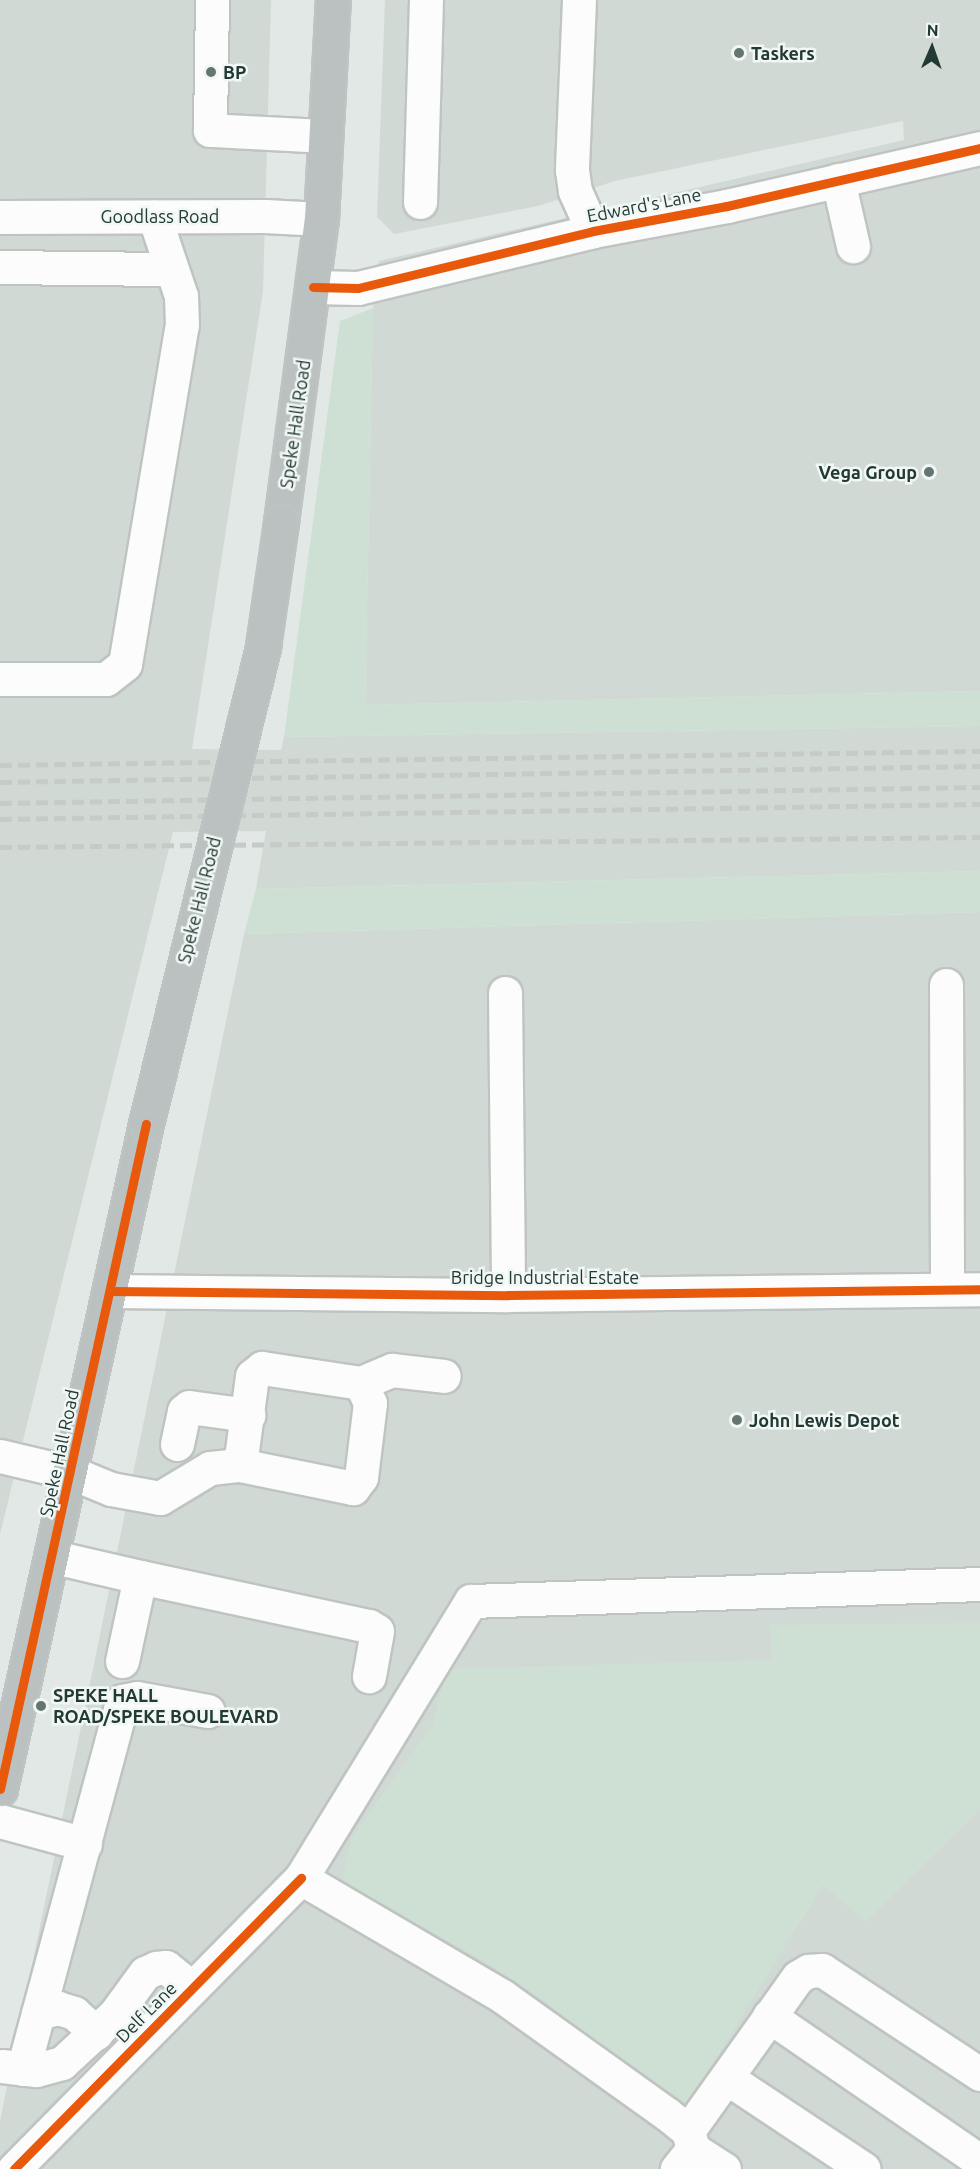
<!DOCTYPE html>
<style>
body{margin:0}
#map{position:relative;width:980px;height:2169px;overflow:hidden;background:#e2e8e5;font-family:Ubuntu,sans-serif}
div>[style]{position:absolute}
.built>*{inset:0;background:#d1d9d5}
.green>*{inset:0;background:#cde0d3}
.roads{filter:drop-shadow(2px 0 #bfc4c2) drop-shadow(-2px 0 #bfc4c2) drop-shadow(0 2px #bfc4c2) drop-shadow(0 -2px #bfc4c2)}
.minor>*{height:33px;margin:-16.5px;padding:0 16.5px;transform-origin:16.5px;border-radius:16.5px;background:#fbfcfb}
.highway>*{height:33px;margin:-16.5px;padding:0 16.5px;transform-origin:16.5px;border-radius:16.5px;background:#bac1c0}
.rail>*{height:4.5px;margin-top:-2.25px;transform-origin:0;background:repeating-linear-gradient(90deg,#c6cac9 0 12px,transparent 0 18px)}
.bridges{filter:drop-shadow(2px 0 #bcc4c1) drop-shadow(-2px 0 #bcc4c1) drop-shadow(0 2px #bcc4c1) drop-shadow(0 -2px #bcc4c1)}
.highway-bridge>*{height:33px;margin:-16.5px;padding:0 16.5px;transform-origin:16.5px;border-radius:16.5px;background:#bac1c0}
.cycleway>*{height:9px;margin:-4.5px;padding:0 4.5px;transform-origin:4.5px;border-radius:4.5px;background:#e8590c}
.dots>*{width:16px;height:16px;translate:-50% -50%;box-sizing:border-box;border:3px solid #f1f7f4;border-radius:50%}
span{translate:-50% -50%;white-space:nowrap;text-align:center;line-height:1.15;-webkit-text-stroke:5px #f1f7f4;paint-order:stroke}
.poi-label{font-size:18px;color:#223934;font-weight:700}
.left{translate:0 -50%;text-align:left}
.right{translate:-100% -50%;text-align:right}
.street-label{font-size:18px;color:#223934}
.north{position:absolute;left:902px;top:18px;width:60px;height:60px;-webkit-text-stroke:4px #f1f7f4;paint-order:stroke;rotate:2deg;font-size:16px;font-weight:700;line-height:24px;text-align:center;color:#223934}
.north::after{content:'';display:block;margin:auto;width:21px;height:27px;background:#223934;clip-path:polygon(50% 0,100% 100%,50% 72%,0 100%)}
</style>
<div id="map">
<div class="built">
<div style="clip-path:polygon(0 0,271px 0,263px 291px,192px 749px,281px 750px,284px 737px,980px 726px,980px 871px,256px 889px,266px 831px,173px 832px,0 1534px)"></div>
<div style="clip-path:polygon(385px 0,980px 0,980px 691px,365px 705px,373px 308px,379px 261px,904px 140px,903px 121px,615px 181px,538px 206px,394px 234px,377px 217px)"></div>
<div style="clip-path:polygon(980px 912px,980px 2169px,0 2169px,0 2121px,244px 934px)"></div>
</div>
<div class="green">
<div style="clip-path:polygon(373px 308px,365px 705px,980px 691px,980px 726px,284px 737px,340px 321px)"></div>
<div style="clip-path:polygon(980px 871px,980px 912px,244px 934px,256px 889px)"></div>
<div style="clip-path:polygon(980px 1623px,980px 1809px,866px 1922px,823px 1885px,682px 2113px,545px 2002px,484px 1961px,354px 1889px,343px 1877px,351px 1839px,433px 1724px,446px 1669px,771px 1660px,771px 1625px)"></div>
</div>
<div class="roads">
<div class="minor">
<div style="left:212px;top:0;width:130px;rotate:90.9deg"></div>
<div style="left:210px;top:130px;width:115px;rotate:3deg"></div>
<div style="left:579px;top:0;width:170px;rotate:92.4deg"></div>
<div style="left:572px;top:170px;width:21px;rotate:82deg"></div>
<div style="left:575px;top:191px;width:44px;rotate:65.8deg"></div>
<div style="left:838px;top:180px;width:68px;rotate:77.2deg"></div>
<div style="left:420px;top:202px;width:202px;rotate:-88.3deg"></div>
<div style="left:0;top:217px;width:265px;rotate:-0.2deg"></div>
<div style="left:265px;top:216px;width:56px;rotate:3.1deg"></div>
<div style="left:0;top:267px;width:171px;rotate:0.7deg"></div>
<div style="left:313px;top:287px;width:45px;rotate:1.3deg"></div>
<div style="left:358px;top:288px;width:242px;rotate:-13.6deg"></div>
<div style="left:593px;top:231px;width:136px;rotate:-10.6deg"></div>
<div style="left:727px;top:206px;width:260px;rotate:-12.9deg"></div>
<div style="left:0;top:679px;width:106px"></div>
<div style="left:106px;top:679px;width:24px;rotate:-38deg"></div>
<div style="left:125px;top:664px;width:344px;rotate:-80.5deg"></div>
<div style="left:182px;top:325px;width:29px;rotate:-92deg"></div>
<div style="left:181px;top:296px;width:84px;rotate:-108.6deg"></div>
<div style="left:946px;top:985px;width:304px;rotate:89.8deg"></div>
<div style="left:505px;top:993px;width:302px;rotate:89.4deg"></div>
<div style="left:111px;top:1291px;width:397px;rotate:0.6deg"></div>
<div style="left:508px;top:1295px;width:472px;rotate:-0.7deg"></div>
<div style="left:361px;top:1383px;width:34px;rotate:-23deg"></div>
<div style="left:392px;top:1370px;width:52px;rotate:6.6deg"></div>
<div style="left:177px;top:1444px;width:34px;rotate:-78deg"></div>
<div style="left:184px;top:1411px;width:6px;rotate:-39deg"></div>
<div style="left:189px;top:1407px;width:60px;rotate:7.7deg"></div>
<div style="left:0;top:1456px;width:74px;rotate:13.3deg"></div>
<div style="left:72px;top:1473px;width:42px;rotate:22.3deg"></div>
<div style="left:111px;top:1489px;width:50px;rotate:10.4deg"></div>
<div style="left:160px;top:1498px;width:58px;rotate:-31deg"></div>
<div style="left:210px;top:1468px;width:30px;rotate:-6deg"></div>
<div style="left:240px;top:1465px;width:90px;rotate:-82.3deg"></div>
<div style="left:252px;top:1376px;width:13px;rotate:-39deg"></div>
<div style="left:262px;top:1368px;width:100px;rotate:8.6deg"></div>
<div style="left:361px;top:1383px;width:22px;rotate:66deg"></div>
<div style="left:370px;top:1403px;width:75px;rotate:96.9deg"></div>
<div style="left:361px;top:1477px;width:14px;rotate:126deg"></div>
<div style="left:353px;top:1488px;width:115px;rotate:-168.5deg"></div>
<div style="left:54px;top:1557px;width:88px;rotate:13.1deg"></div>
<div style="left:140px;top:1577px;width:86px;rotate:102.1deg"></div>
<div style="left:140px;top:1577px;width:234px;rotate:12.1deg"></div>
<div style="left:369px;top:1626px;width:9px;rotate:32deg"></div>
<div style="left:377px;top:1631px;width:46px;rotate:100.1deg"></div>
<div style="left:0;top:1821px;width:88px;rotate:15.1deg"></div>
<div style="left:301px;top:1878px;width:233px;rotate:30.4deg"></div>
<div style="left:502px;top:1996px;width:203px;rotate:35.6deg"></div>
<div style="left:667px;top:2114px;width:27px;rotate:39deg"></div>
<div style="left:688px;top:2131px;width:19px;rotate:74deg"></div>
<div style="left:693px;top:2149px;width:26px;rotate:129deg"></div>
<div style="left:38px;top:2013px;width:21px;rotate:-14deg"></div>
<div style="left:58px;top:2008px;width:17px;rotate:17deg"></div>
<div style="left:74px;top:2013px;width:30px;rotate:42deg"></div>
<div style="left:769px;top:2016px;width:256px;rotate:34.5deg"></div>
<div style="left:2px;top:2066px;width:34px;rotate:7deg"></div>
<div style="left:36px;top:2070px;width:27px;rotate:-15deg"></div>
<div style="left:62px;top:2063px;width:72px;rotate:-42.8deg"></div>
<div style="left:115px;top:2014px;width:51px;rotate:-53.8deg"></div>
<div style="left:145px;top:1973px;width:12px;rotate:-24deg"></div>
<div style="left:156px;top:1968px;width:10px;rotate:-6deg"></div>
<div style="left:166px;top:1967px;width:33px;rotate:39deg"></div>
<div style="left:23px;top:2069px;width:381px;rotate:-74.9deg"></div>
<div style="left:122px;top:1701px;width:15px;rotate:-11deg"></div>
<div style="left:137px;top:1698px;width:72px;rotate:10.4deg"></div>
<div style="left:727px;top:2078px;width:164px;rotate:33.6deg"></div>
<div style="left:688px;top:2131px;width:189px;rotate:-54.5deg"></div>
<div style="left:798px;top:1977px;width:12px;rotate:-31deg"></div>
<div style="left:808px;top:1971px;width:14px;rotate:-4deg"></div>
<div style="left:822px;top:1970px;width:189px;rotate:33.4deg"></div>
<div style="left:693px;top:2149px;width:37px;rotate:33deg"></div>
<div style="left:14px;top:2169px;width:409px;rotate:-45.4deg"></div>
<div style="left:301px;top:1878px;width:325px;rotate:-58.5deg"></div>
<div style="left:471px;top:1601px;width:509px;rotate:-1.91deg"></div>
</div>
<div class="highway">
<div style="left:281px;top:522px;width:306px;rotate:-82.5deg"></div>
<div style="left:321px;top:219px;width:219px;rotate:-86.9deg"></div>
<div style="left:0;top:1789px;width:681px;rotate:-77.62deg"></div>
</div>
</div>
<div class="rail">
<div style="left:0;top:765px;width:980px;rotate:-0.82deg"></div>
<div style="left:0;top:782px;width:980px;rotate:-0.94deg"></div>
<div style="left:0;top:803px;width:980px;rotate:-0.94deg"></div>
<div style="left:0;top:819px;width:980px;rotate:-0.88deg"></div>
<div style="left:0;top:847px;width:980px;rotate:-0.58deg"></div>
</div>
<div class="bridges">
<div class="highway-bridge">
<div style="left:146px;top:1124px;width:492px;rotate:-76.2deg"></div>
<div style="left:263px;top:646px;width:125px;rotate:-81.7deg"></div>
</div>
</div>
<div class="cycleway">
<div style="left:313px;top:287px;width:45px;rotate:1.3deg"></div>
<div style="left:358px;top:288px;width:242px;rotate:-13.6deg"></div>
<div style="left:593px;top:231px;width:136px;rotate:-10.6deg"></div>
<div style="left:727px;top:206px;width:260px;rotate:-12.9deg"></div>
<div style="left:111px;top:1291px;width:397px;rotate:0.6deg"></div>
<div style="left:508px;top:1295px;width:472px;rotate:-0.7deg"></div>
<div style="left:0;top:1789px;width:681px;rotate:-77.62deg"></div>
<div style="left:14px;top:2169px;width:409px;rotate:-45.4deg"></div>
</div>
<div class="dots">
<div style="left:739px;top:53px;background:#657672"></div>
<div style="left:211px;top:72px;background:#657672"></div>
<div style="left:929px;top:472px;background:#657672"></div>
<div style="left:737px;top:1420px;background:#657672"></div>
<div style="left:41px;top:1706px;background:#657672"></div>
</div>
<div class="poi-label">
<span class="left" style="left:751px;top:53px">Taskers</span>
<span class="left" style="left:223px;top:72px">BP</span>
<span class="right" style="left:917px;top:472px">Vega Group</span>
<span class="left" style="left:749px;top:1420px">John Lewis Depot</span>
<span class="left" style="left:53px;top:1706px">SPEKE HALL<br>ROAD/SPEKE BOULEVARD</span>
</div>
<div class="street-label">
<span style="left:644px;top:205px;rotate:-11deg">Edward's Lane</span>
<span style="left:160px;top:216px">Goodlass Road</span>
<span style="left:295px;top:424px;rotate:-82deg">Speke Hall Road</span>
<span style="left:199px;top:900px;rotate:-76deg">Speke Hall Road</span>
<span style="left:545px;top:1277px">Bridge Industrial Estate</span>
<span style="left:59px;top:1453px;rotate:-78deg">Speke Hall Road</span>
<span style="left:146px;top:2012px;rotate:-45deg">Delf Lane</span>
</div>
<div class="north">N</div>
</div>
